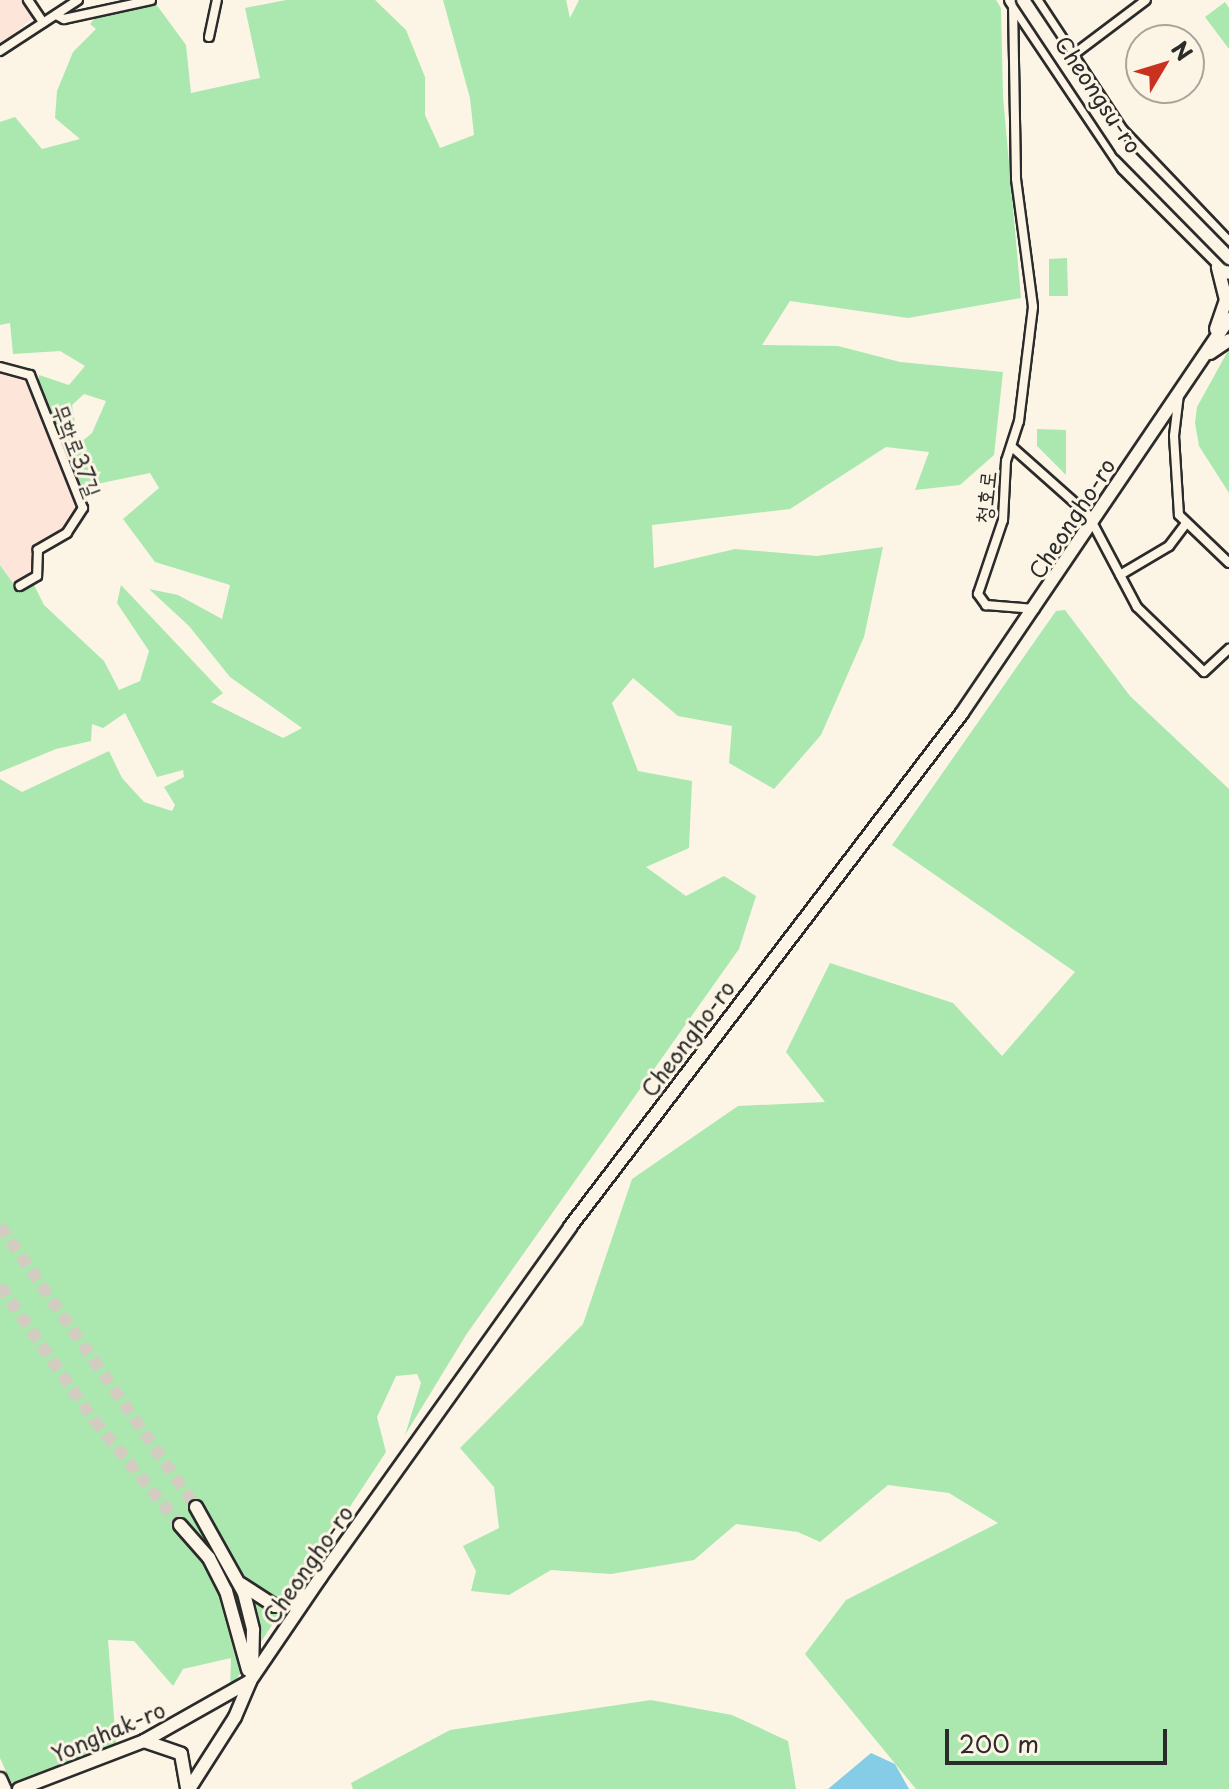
<!DOCTYPE html>
<meta charset="utf-8">
<style>
body{margin:0}
#map{position:relative;width:1229px;height:1789px;overflow:hidden;background:#fcf5e5;font-family:"Playpen Sans","Poor Story",sans-serif}
div>[style]{position:absolute}
.built>*{inset:0;background:#fde6d9}
.green>*{inset:0;background:#aae8af}
.water>*{inset:0;background:#85cde6}
.secondary-tunnel>*{height:12px;margin-top:-6px;transform-origin:0;background:repeating-linear-gradient(90deg,#d2cdc0 0 12px,transparent 0 18px)}
.roads{filter:drop-shadow(2px 0 #2b2b2b) drop-shadow(-2px 0 #2b2b2b) drop-shadow(0 2px #2b2b2b) drop-shadow(0 -2px #2b2b2b)}
.minor>*{height:8px;margin:-4px;padding:0 4px;transform-origin:4px;border-radius:4px;background:#fcf5e5}
.tertiary>*{height:11px;margin:-5.5px;padding:0 5.5px;transform-origin:5.5px;border-radius:5.5px;background:#fcf5e5}
.secondary>*{height:12px;margin:-6px;padding:0 6px;transform-origin:6px;border-radius:6px;background:#fcf5e5}
.bridges{filter:drop-shadow(2px 0 #2b2b2b) drop-shadow(-2px 0 #2b2b2b) drop-shadow(0 2px #2b2b2b) drop-shadow(0 -2px #2b2b2b)}
.secondary-bridge>*{height:12px;margin:-6px;padding:0 6px;transform-origin:6px;border-radius:6px;background:#fcf5e5}
span{translate:-50% -50%;white-space:nowrap;text-align:center;line-height:1.15;-webkit-text-stroke:6px #fcf5e5;paint-order:stroke}
.street-label{font-size:22px;color:#2b2b2b}
.north{position:absolute;left:1125px;top:24px;width:80px;height:80px;box-sizing:border-box;background:#fcf5e5;border:2px solid #a8a49b;border-radius:50%;rotate:52deg;font-size:22px;font-weight:700;line-height:32px;text-align:center;color:#2b2b2b}
.north::after{content:'';display:block;margin:auto;width:28px;height:36px;background:#c8321e;clip-path:polygon(50% 0,100% 100%,50% 72%,0 100%)}
.scale{position:absolute;left:945px;top:1729px;width:222px;height:36px;box-sizing:border-box;border:4px solid #2b2b2b;border-top:0;padding-left:10px;font-size:24px;line-height:28px;white-space:nowrap;color:#2b2b2b;-webkit-text-stroke:6px #fcf5e5;paint-order:stroke}
</style>
<div id="map">
<div class="built">
<div style="clip-path:polygon(0 0,22px 0,34px 17px,0 45px)"></div>
<div style="clip-path:polygon(0 372px,29px 379px,78px 502px,72px 526px,37px 548px,33px 576px,15px 586px,0 565px)"></div>
</div>
<div class="green">
<div style="clip-path:polygon(286px 0,375px 0,406px 30px,425px 77px,425px 115px,440px 148px,474px 135px,470px 98px,443px 0,566px 0,570px 18px,579px 0,996px 0,1001px 8px,1003px 96px,1021px 298px,908px 318px,790px 301px,762px 345px,838px 346px,900px 362px,1003px 372px,994px 455px,960px 485px,915px 490px,929px 452px,886px 447px,790px 509px,652px 525px,654px 568px,735px 549px,817px 556px,883px 547px,864px 637px,821px 735px,774px 789px,729px 763px,732px 726px,678px 716px,633px 678px,612px 703px,638px 771px,692px 781px,689px 848px,646px 867px,686px 896px,724px 876px,756px 896px,739px 949px,466px 1335px,405px 1435px,421px 1383px,417px 1374px,396px 1376px,377px 1417px,386px 1452px,230px 1689px,231px 1658px,183px 1669px,173px 1686px,134px 1641px,108px 1640px,116px 1743px,11px 1783px,0 1758px,0 779px,22px 792px,109px 751px,122px 778px,144px 802px,172px 811px,175px 805px,164px 787px,184px 777px,183px 770px,157px 777px,125px 713px,103px 728px,92px 724px,91px 741px,56px 749px,0 772px,0 565px,15px 586px,31px 579px,44px 605px,104px 661px,119px 690px,140px 681px,149px 651px,117px 603px,121px 585px,223px 693px,211px 702px,283px 738px,302px 728px,230px 677px,189px 626px,149px 589px,178px 595px,222px 619px,230px 585px,155px 562px,123px 519px,159px 488px,150px 473px,82px 487px,68px 453px,92px 433px,106px 401px,84px 394px,72px 405px,77px 434px,64px 448px,39px 393px,39px 375px,69px 385px,85px 366px,60px 351px,13px 354px,10px 323px,0 325px,0 122px,15px 117px,42px 149px,80px 139px,55px 118px,57px 91px,73px 52px,96px 29px,90px 24px,95px 18px,156px 4px,186px 45px,191px 93px,260px 78px,245px 8px)"></div>
<div style="clip-path:polygon(1225px 2px,1229px 8px,1229px 49px,1205px 17px)"></div>
<div style="clip-path:polygon(1067px 258px,1068px 296px,1049px 296px,1049px 259px)"></div>
<div style="clip-path:polygon(1229px 349px,1229px 493px,1199px 446px,1195px 423px,1197px 407px)"></div>
<div style="clip-path:polygon(1037px 429px,1066px 430px,1066px 475px,1037px 446px)"></div>
<div style="clip-path:polygon(1065px 610px,1130px 696px,1229px 789px,1229px 1789px,916px 1789px,805px 1654px,846px 1600px,998px 1523px,949px 1493px,888px 1485px,820px 1542px,798px 1532px,736px 1524px,694px 1560px,611px 1574px,551px 1570px,509px 1595px,471px 1591px,476px 1571px,463px 1546px,499px 1528px,494px 1487px,460px 1448px,583px 1324px,632px 1179px,738px 1106px,825px 1102px,786px 1052px,830px 963px,953px 1003px,1002px 1056px,1075px 972px,892px 845px,1056px 611px)"></div>
<div style="clip-path:polygon(651px 1700px,732px 1715px,788px 1741px,796px 1789px,353px 1789px,351px 1783px,450px 1730px)"></div>
</div>
<div class="water">
<div style="clip-path:polygon(871px 1753px,895px 1764px,909px 1789px,828px 1789px)"></div>
</div>
<div class="secondary-tunnel">
<div style="left:0;top:1226px;width:343px;rotate:55.1deg"></div>
<div style="left:0;top:1286px;width:164px;rotate:55deg"></div>
<div style="left:94px;top:1420px;width:136px;rotate:50.7deg"></div>
</div>
<div class="roads">
<div class="minor">
<div style="left:28px;top:0;width:27px;rotate:56deg"></div>
<div style="left:1013px;top:4px;width:175px;rotate:89deg"></div>
<div style="left:1016px;top:179px;width:129px;rotate:82.4deg"></div>
<div style="left:1033px;top:307px;width:115px;rotate:97deg"></div>
<div style="left:1019px;top:421px;width:42px;rotate:108deg"></div>
<div style="left:1006px;top:461px;width:59px;rotate:92.9deg"></div>
<div style="left:1003px;top:520px;width:78px;rotate:108.7deg"></div>
<div style="left:978px;top:594px;width:14px;rotate:54deg"></div>
<div style="left:986px;top:605px;width:49px;rotate:4.7deg"></div>
<div style="left:56px;top:15px;width:9px;rotate:27deg"></div>
<div style="left:64px;top:19px;width:89px;rotate:-12.3deg"></div>
<div style="left:209px;top:37px;width:38px;rotate:-78deg"></div>
<div style="left:0;top:51px;width:93px;rotate:-33.2deg"></div>
<div style="left:1073px;top:55px;width:91px;rotate:-37deg"></div>
<div style="left:0;top:367px;width:31px;rotate:15deg"></div>
<div style="left:30px;top:375px;width:143px;rotate:68.3deg"></div>
<div style="left:83px;top:508px;width:30px;rotate:123deg"></div>
<div style="left:67px;top:533px;width:34px;rotate:150deg"></div>
<div style="left:38px;top:550px;width:26px;rotate:92deg"></div>
<div style="left:37px;top:576px;width:20px;rotate:150deg"></div>
<div style="left:1179px;top:394px;width:42px;rotate:96.8deg"></div>
<div style="left:1174px;top:436px;width:79px;rotate:86.4deg"></div>
<div style="left:1179px;top:515px;width:69px;rotate:43.8deg"></div>
<div style="left:1012px;top:447px;width:108px;rotate:41.6deg"></div>
<div style="left:1092px;top:522px;width:96px;rotate:62.1deg"></div>
<div style="left:1137px;top:607px;width:93px;rotate:44.1deg"></div>
<div style="left:1204px;top:672px;width:34px;rotate:-43deg"></div>
<div style="left:1120px;top:575px;width:57px;rotate:-30.6deg"></div>
<div style="left:1169px;top:546px;width:26px;rotate:-53deg"></div>
</div>
<div class="tertiary">
<div style="left:0;top:1778px;width:12px;rotate:66deg"></div>
</div>
<div class="secondary">
<div style="left:1011px;top:0;width:202px;rotate:56.1deg"></div>
<div style="left:1124px;top:168px;width:148px;rotate:45deg"></div>
<div style="left:1035px;top:0;width:157px;rotate:56.7deg"></div>
<div style="left:1121px;top:131px;width:156px;rotate:46.3deg"></div>
<div style="left:1216px;top:329px;width:31px;rotate:-71deg"></div>
<div style="left:1226px;top:300px;width:34px;rotate:-104deg"></div>
<div style="left:1210px;top:353px;width:23px;rotate:-34deg"></div>
<div style="left:196px;top:1507px;width:98px;rotate:60.8deg"></div>
<div style="left:244px;top:1593px;width:38px;rotate:76deg"></div>
<div style="left:253px;top:1630px;width:44px;rotate:91.3deg"></div>
<div style="left:180px;top:1525px;width:44px;rotate:48.7deg"></div>
<div style="left:209px;top:1558px;width:37px;rotate:63deg"></div>
<div style="left:226px;top:1591px;width:82px;rotate:74.4deg"></div>
<div style="left:241px;top:1584px;width:40px;rotate:32.9deg"></div>
<div style="left:275px;top:1606px;width:19px;rotate:-6deg"></div>
<div style="left:294px;top:1604px;width:13px;rotate:-42deg"></div>
<div style="left:144px;top:1741px;width:39px;rotate:19deg"></div>
<div style="left:181px;top:1754px;width:36px;rotate:80deg"></div>
<div style="left:19px;top:1789px;width:134px;rotate:-21deg"></div>
<div style="left:144px;top:1741px;width:122px;rotate:-29.5deg"></div>
<div style="left:189px;top:1789px;width:85px;rotate:-57.4deg"></div>
<div style="left:235px;top:1717px;width:39px;rotate:-67deg"></div>
<div style="left:250px;top:1681px;width:125px;rotate:-55.8deg"></div>
<div style="left:320px;top:1578px;width:431px;rotate:-54.5deg"></div>
<div style="left:570px;top:1227px;width:646px;rotate:-52.67deg"></div>
<div style="left:962px;top:713px;width:476px;rotate:-55.9deg"></div>
</div>
</div>
<div class="bridges">
<div class="secondary-bridge">
<div style="left:1023px;top:0;width:179px;rotate:56.4deg"></div>
<div style="left:1122px;top:149px;width:153px;rotate:45.5deg"></div>
</div>
</div>
<div class="street-label">
<span style="left:1099px;top:94px;rotate:56deg">Cheongsu-ro</span>
<span style="left:78px;top:450px;rotate:69deg">무학로37길</span>
<span style="left:984px;top:497px;rotate:-84deg">청호로</span>
<span style="left:1071px;top:518px;rotate:-57deg">Cheongho-ro</span>
<span style="left:687px;top:1038px;rotate:-53deg">Cheongho-ro</span>
<span style="left:307px;top:1564px;rotate:-55deg">Cheongho-ro</span>
<span style="left:108px;top:1731px;rotate:-23deg">Yonghak-ro</span>
</div>
<div class="north">N</div>
<div class="scale">200 m</div>
</div>
